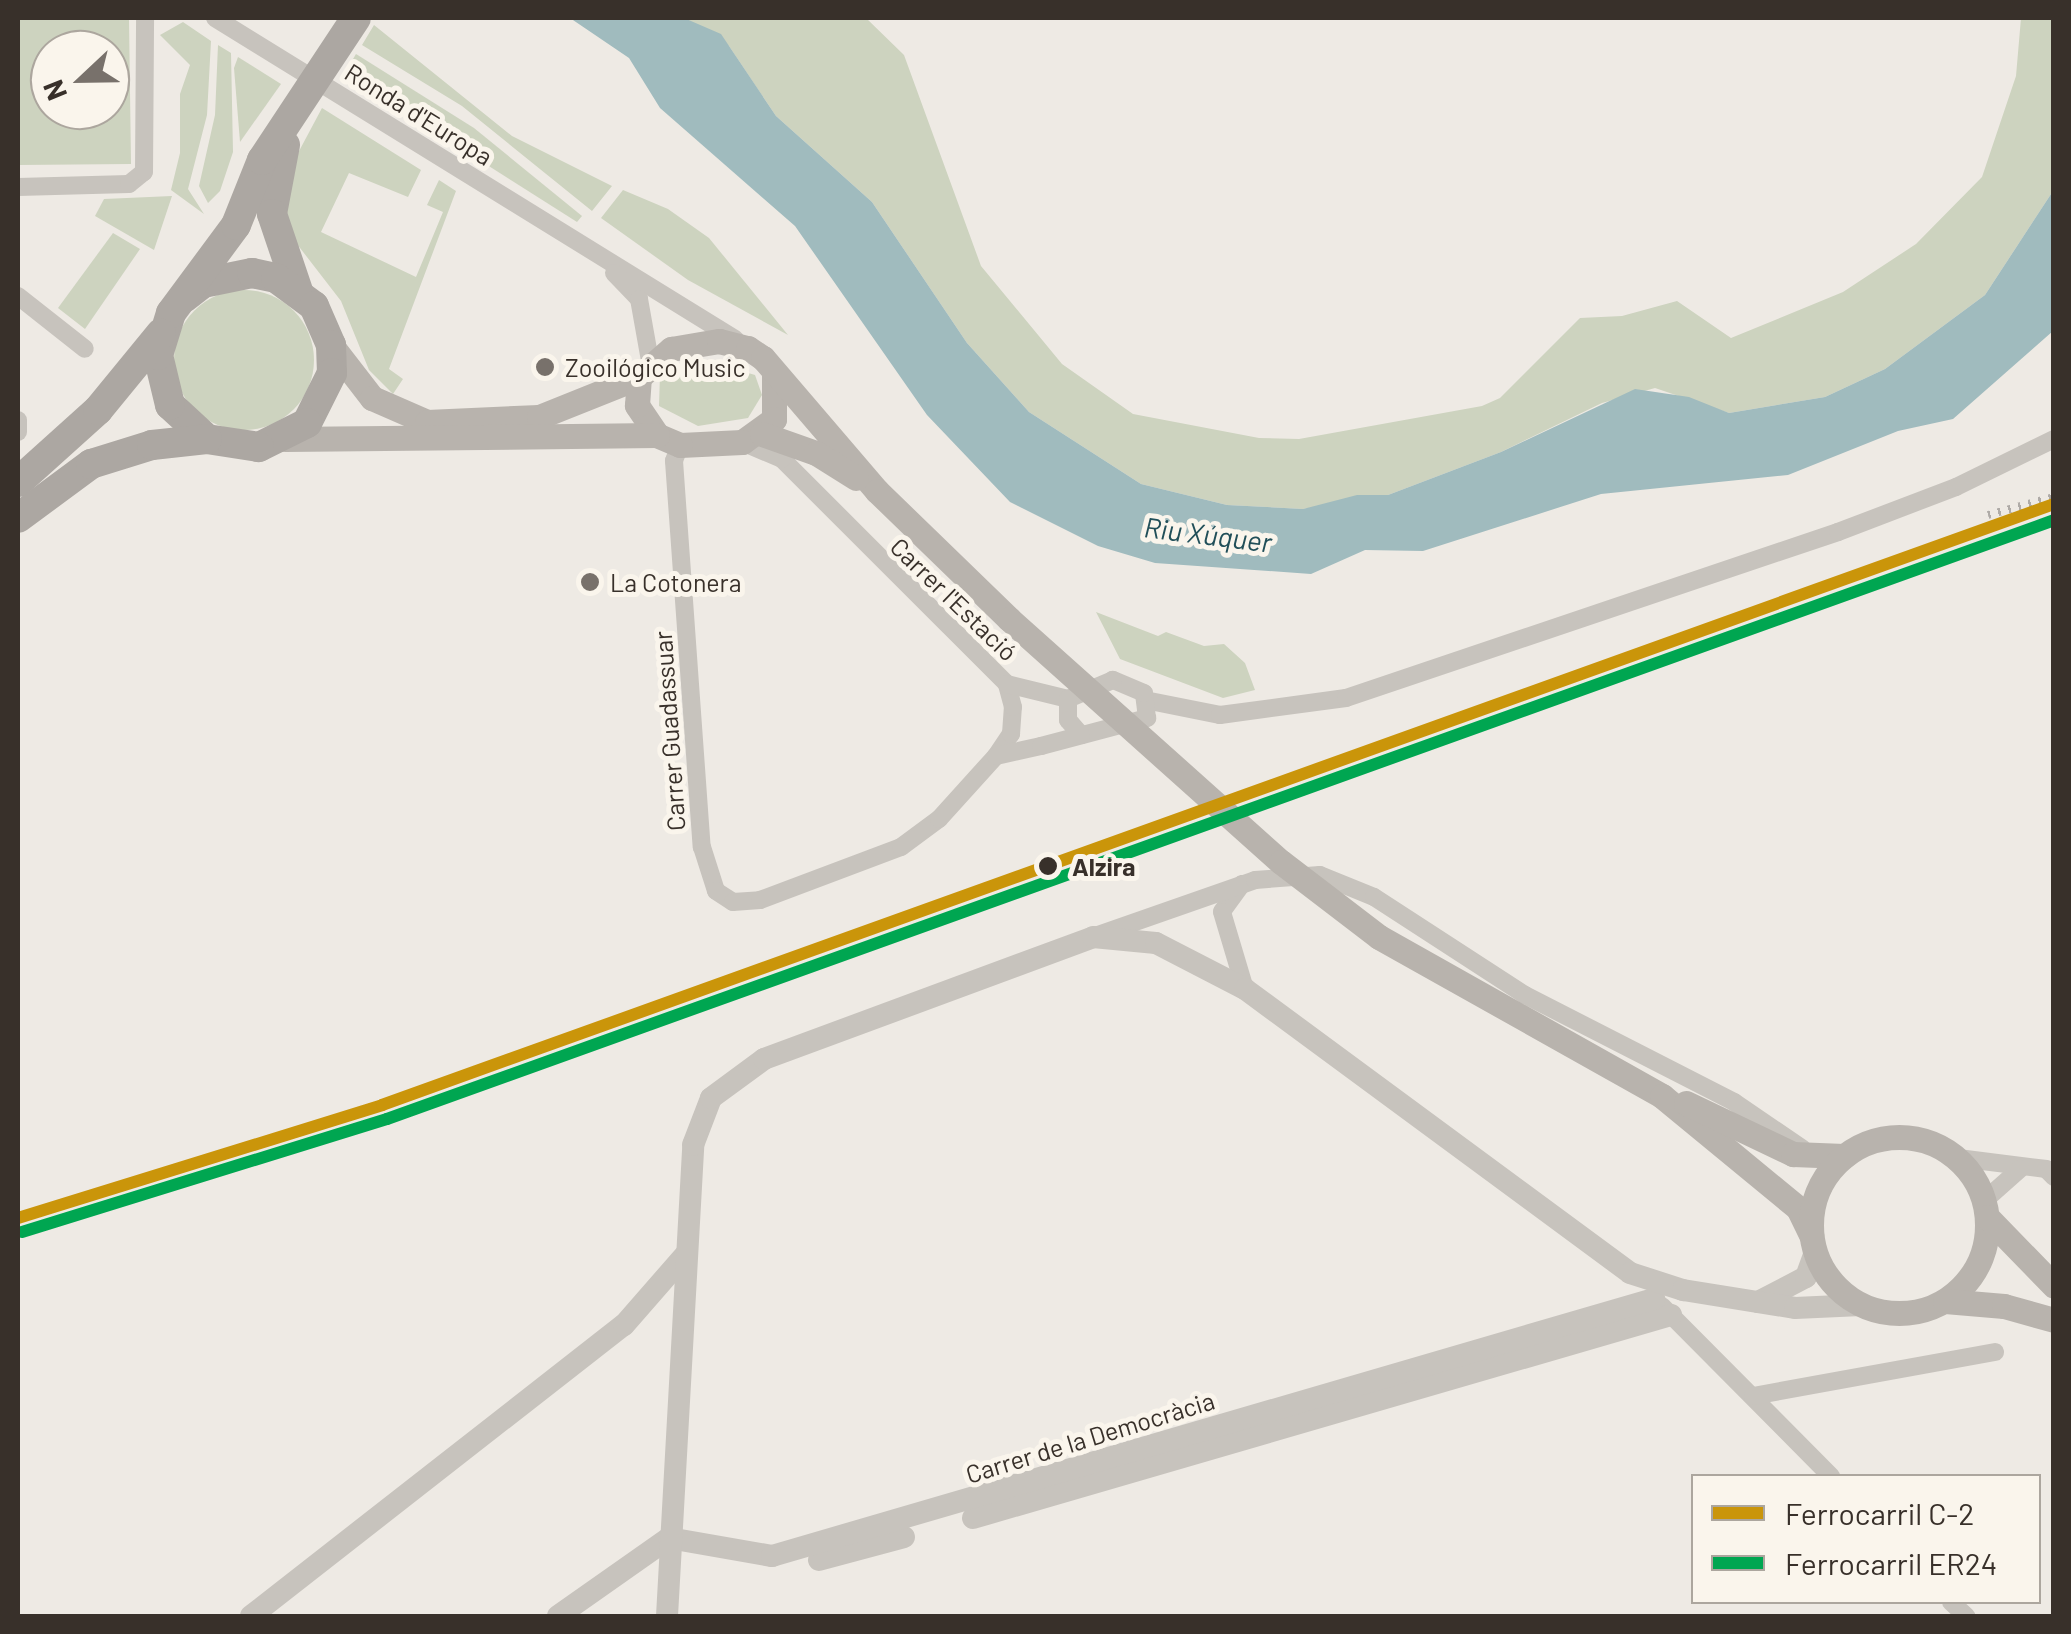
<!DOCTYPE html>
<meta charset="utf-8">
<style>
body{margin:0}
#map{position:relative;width:2071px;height:1634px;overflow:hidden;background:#eeeae4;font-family:Barlow,sans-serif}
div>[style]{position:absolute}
.green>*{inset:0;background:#cdd3bf}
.round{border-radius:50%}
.water>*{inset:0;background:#a0bbbe}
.minor>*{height:18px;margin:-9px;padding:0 9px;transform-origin:9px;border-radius:9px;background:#c7c3bd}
.tertiary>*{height:22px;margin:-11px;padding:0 11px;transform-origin:11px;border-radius:11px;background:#c7c3bd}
.secondary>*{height:25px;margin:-12.5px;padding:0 12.5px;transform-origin:12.5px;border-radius:12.5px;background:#b8b3ad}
.secondary>.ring{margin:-12.5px;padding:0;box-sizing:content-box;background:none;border:25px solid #b8b3ad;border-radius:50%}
.primary>*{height:30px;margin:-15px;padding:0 15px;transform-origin:15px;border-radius:15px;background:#aca7a2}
.rail>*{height:8px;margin-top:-4px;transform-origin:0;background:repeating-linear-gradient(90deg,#afaba7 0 2.5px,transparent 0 10.5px)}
.rail-1>*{height:12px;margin:-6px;padding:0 6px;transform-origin:6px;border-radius:6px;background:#ca950a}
.rail-2>*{height:12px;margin:-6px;padding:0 6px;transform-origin:6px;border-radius:6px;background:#00a651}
.dots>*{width:28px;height:28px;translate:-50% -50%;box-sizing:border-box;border:5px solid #faf5ec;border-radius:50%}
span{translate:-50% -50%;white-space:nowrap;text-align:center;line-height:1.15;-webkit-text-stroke:10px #faf5ec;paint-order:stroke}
.street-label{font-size:25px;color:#38302a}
.poi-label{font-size:25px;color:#38302a}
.left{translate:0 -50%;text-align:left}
.stop-label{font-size:25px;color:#38302a;font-weight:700}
.water-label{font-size:28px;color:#214f59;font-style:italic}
.frame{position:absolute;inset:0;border:20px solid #38302a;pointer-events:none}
.legend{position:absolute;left:1691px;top:1474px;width:350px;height:130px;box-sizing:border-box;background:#faf5ec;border:2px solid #aca69e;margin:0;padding:12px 18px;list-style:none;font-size:30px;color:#38302a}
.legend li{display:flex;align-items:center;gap:20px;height:50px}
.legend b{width:50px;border:2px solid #aca69e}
.north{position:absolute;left:30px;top:30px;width:100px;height:100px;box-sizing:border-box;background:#faf5ec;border:2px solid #aca69e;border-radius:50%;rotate:248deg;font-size:28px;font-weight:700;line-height:40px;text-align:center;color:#38302a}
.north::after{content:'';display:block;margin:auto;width:35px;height:45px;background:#78716b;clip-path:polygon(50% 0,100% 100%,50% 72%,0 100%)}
</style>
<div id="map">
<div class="green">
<div style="clip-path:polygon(evenodd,18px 18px,129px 18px,131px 164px,18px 165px,18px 18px,50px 50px,110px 50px,110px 110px,50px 110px,50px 50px)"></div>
<div style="clip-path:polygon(684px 18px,866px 18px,904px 55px,981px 266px,1062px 364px,1133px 414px,1259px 438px,1299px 439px,1482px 406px,1500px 398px,1580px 318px,1622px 316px,1677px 301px,1731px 338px,1843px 292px,1916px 244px,1982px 177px,2016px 76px,2021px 18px,2053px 18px,2053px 191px,1985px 295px,1885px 369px,1825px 397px,1729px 413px,1655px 388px,1602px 403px,1501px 452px,1388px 495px,1303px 509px,1227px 505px,1141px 484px,1029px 412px,967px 343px,872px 202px,776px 116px,729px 46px)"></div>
<div style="clip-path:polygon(183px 22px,211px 41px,207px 115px,188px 189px,204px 214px,171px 190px,180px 153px,180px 94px,190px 65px,160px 35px)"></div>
<div style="clip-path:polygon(374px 25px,512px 136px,612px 186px,592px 211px,462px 106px,362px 45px)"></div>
<div style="clip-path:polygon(218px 45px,231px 53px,233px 152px,220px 191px,208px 203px,199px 186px,215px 115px)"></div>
<div style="clip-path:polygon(356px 54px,474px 128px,582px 216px,577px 222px,344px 74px)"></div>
<div style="clip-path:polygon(238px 57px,281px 84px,240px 142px,234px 68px)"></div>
<div style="clip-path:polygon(322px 108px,421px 170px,408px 197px,349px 173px,321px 232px,416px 277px,443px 212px,427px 205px,439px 180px,456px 191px,389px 369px,403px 379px,393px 394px,369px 370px,341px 301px,290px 235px,286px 203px,298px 153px)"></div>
<div style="clip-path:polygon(623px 190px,668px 209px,709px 238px,788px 335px,688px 280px,601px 218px)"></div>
<div style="clip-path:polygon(172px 196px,154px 250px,95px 216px,104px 199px)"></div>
<div style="clip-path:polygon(113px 233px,140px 249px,85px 329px,58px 308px)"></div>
<div class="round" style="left:174px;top:290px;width:140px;height:140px"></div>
<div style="clip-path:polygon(704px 360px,755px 375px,762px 395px,748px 418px,698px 426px,659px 406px,660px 375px)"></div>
<div style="clip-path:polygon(1096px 612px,1158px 636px,1166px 632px,1204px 646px,1224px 644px,1245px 663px,1255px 690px,1223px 698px,1120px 659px)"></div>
</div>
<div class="water">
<div style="clip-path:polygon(570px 18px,684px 18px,721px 34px,776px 116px,872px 202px,967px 343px,1029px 412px,1141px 484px,1227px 505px,1303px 509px,1357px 495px,1388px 495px,1501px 452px,1635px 389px,1689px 397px,1729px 413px,1825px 397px,1885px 369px,1985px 295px,2053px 191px,2053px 331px,1953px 419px,1898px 431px,1788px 475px,1601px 494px,1423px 551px,1365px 550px,1311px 574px,1155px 563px,1098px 546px,1010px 502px,927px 415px,795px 226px,660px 108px,629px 58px)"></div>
</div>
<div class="minor">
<div style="left:215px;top:18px;width:611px;rotate:31.69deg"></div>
<div style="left:18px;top:187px;width:111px;rotate:-1.5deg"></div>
<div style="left:129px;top:184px;width:19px;rotate:-39deg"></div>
<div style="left:144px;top:172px;width:154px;rotate:-89.6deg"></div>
<div style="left:614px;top:273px;width:36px;rotate:46deg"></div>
<div style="left:639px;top:299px;width:63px;rotate:79.9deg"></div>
<div style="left:18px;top:296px;width:85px;rotate:38.3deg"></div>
<div style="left:18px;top:420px;width:12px;rotate:90deg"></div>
<div style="left:680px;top:445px;width:17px;rotate:111deg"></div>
<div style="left:674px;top:461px;width:387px;rotate:85.9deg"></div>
<div style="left:702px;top:847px;width:46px;rotate:72.3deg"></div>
<div style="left:716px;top:891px;width:20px;rotate:33deg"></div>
<div style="left:733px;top:902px;width:27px;rotate:-4deg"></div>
<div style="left:760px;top:900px;width:151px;rotate:-20.6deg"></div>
<div style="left:901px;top:847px;width:47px;rotate:-36.4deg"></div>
<div style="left:939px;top:819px;width:85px;rotate:-47.9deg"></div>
<div style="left:996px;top:756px;width:27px;rotate:-56deg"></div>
<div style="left:1011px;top:734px;width:27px;rotate:-86deg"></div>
<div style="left:1013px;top:707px;width:24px;rotate:-105deg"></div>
<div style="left:1007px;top:684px;width:318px;rotate:-135deg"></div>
<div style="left:782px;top:459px;width:43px;rotate:-157deg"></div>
<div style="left:1007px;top:684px;width:63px;rotate:13.8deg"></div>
<div style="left:1145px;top:700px;width:76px;rotate:11.3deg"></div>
<div style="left:1220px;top:715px;width:127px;rotate:-7.7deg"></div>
<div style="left:1346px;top:698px;width:519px;rotate:-18.64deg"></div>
<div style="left:1838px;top:532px;width:126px;rotate:-20.9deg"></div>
<div style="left:1956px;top:487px;width:109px;rotate:-26.1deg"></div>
<div style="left:996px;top:756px;width:46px;rotate:-12.5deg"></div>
<div style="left:1041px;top:746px;width:110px;rotate:-14.8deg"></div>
<div style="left:1147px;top:718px;width:25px;rotate:-97deg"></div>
<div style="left:1144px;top:693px;width:34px;rotate:-157deg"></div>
<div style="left:1113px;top:680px;width:49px;rotate:157.1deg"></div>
<div style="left:1068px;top:699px;width:21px;rotate:90deg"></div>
<div style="left:1068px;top:720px;width:20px;rotate:49deg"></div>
<div style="left:1242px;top:884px;width:34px;rotate:126deg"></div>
<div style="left:1222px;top:912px;width:80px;rotate:73.4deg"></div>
<div style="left:1098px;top:935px;width:166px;rotate:-19.3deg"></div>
<div style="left:1255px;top:880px;width:65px;rotate:-4.4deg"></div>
<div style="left:1320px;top:875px;width:58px;rotate:22.2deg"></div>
<div style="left:1374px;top:897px;width:180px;rotate:33deg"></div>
<div style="left:1525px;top:995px;width:235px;rotate:27.1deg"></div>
<div style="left:1734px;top:1102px;width:83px;rotate:34.3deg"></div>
<div style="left:1958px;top:1158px;width:89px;rotate:7.1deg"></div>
<div style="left:2046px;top:1169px;width:11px;rotate:45deg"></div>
<div style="left:1985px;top:1200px;width:47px;rotate:-41.5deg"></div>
<div style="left:1662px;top:1306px;width:240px;rotate:45.2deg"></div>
<div style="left:1753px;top:1396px;width:246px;rotate:-10.3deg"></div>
<div style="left:1951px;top:1602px;width:21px;rotate:43deg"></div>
</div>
<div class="tertiary">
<div style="left:1758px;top:1302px;width:54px;rotate:-27.5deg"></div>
<div style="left:1806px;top:1277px;width:27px;rotate:-70deg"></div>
<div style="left:973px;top:1518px;width:727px;rotate:-16.22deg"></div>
<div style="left:819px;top:1560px;width:88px;rotate:-15.1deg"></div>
<div style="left:251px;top:1616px;width:473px;rotate:-38deg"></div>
<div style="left:624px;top:1325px;width:94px;rotate:-48.9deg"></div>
<div style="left:558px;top:1616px;width:136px;rotate:-35.1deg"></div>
<div style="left:669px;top:1538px;width:105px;rotate:9.9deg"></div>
<div style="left:772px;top:1556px;width:919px;rotate:-16.25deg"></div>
<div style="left:667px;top:1616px;width:472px;rotate:-86.8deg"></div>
<div style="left:693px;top:1145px;width:50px;rotate:-69deg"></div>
<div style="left:711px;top:1098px;width:66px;rotate:-36.3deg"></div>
<div style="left:764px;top:1059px;width:351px;rotate:-20.3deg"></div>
<div style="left:1093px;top:937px;width:63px;rotate:5.4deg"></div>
<div style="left:1156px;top:943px;width:100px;rotate:27.3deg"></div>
<div style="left:1245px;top:989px;width:478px;rotate:36.4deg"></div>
<div style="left:1630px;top:1273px;width:56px;rotate:17.8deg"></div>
<div style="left:1683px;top:1290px;width:113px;rotate:9.1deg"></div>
<div style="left:1795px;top:1308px;width:66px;rotate:-2.6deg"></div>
</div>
<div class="secondary">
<div style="left:331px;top:345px;width:67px;rotate:52.3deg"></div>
<div style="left:372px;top:398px;width:60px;rotate:23.6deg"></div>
<div style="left:427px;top:422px;width:112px;rotate:-2.6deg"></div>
<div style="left:539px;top:417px;width:108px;rotate:-21.8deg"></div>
<div style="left:774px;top:372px;width:47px;rotate:90deg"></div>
<div style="left:774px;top:419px;width:39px;rotate:144deg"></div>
<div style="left:742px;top:442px;width:62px;rotate:177.2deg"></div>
<div style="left:680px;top:445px;width:25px;rotate:-157deg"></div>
<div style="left:657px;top:435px;width:36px;rotate:-124deg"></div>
<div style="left:637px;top:405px;width:28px;rotate:-86deg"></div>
<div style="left:639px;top:377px;width:43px;rotate:-41.2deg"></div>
<div style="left:671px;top:349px;width:49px;rotate:-9.5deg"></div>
<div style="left:719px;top:341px;width:30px;rotate:14deg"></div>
<div style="left:748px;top:348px;width:18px;rotate:34deg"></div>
<div style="left:763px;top:358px;width:175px;rotate:49.4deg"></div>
<div style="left:877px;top:491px;width:184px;rotate:44.1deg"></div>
<div style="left:1009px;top:619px;width:365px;rotate:41.8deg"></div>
<div style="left:1281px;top:862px;width:123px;rotate:37.4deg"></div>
<div style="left:1379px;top:937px;width:325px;rotate:29.3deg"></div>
<div style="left:1662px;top:1096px;width:176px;rotate:39.5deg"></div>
<div style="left:1798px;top:1208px;width:30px;rotate:64deg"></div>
<div style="left:762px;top:434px;width:57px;rotate:19.4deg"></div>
<div style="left:816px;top:453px;width:47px;rotate:32deg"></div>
<div style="left:285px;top:439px;width:372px;rotate:-0.6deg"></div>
<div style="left:1686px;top:1103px;width:119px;rotate:25.5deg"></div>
<div style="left:1793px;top:1154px;width:51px;rotate:2.2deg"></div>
<div class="ring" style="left:1811px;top:1137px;width:151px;height:151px"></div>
<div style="left:1987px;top:1217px;width:96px;rotate:45.8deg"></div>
<div style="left:1945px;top:1301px;width:59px;rotate:4.8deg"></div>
<div style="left:2004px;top:1306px;width:52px;rotate:15.6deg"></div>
</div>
<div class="primary">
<div style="left:285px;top:145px;width:70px;rotate:100.7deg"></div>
<div style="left:272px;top:214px;width:81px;rotate:71.3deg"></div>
<div style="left:184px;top:298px;width:24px;rotate:-38deg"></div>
<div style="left:203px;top:283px;width:50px;rotate:-11.5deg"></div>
<div style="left:252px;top:273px;width:25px;rotate:12deg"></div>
<div style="left:276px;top:278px;width:47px;rotate:36.4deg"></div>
<div style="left:314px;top:306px;width:43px;rotate:66.4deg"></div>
<div style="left:331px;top:345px;width:28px;rotate:88deg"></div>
<div style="left:332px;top:373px;width:56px;rotate:116.6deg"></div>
<div style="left:307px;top:423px;width:54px;rotate:153.4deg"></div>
<div style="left:259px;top:447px;width:53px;rotate:-171.3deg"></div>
<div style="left:207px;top:439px;width:50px;rotate:-137.4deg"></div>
<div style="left:170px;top:405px;width:51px;rotate:-103.5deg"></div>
<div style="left:158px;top:355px;width:44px;rotate:-72.8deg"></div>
<div style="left:171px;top:313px;width:109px;rotate:-53.5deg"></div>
<div style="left:236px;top:225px;width:70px;rotate:-68.2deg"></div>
<div style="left:262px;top:160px;width:170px;rotate:-56.5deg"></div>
<div style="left:18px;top:482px;width:108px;rotate:-42deg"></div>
<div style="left:98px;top:410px;width:99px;rotate:-50.7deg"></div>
<div style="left:18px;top:518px;width:91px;rotate:-36.5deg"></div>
<div style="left:91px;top:464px;width:64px;rotate:-17.3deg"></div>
<div style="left:152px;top:445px;width:55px;rotate:-6.2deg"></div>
</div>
<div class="rail">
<div style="left:1988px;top:515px;width:68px;rotate:-15.3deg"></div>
</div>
<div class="rail-1">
<div style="left:18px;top:1218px;width:381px;rotate:-17.2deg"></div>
<div style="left:382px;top:1105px;width:1777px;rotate:-19.77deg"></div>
</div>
<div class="rail-2">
<div style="left:22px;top:1232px;width:382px;rotate:-17.2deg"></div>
<div style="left:387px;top:1119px;width:1771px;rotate:-19.76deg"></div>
</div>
<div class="dots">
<div style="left:545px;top:367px;background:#78716b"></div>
<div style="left:590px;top:582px;background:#78716b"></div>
<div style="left:1048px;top:866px;background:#38302a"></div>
</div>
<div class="street-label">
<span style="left:419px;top:114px;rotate:32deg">Ronda d'Europa</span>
<span style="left:954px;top:599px;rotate:44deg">Carrer l'Estació</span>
<span style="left:669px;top:731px;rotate:-94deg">Carrer Guadassuar</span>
<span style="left:1090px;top:1437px;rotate:-17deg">Carrer de la Democràcia</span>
</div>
<div class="poi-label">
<span class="left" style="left:565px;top:367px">Zooilógico Music</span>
<span class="left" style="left:610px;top:582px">La Cotonera</span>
</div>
<div class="stop-label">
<span class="left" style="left:1072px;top:866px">Alzira</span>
</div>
<div class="water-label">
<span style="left:1208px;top:534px;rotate:7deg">Riu Xúquer</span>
</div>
<div class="frame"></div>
<ul class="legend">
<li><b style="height:12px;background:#ca950a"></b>Ferrocarril C-2</li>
<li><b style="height:12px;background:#00a651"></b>Ferrocarril ER24</li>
</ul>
<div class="north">N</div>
</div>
